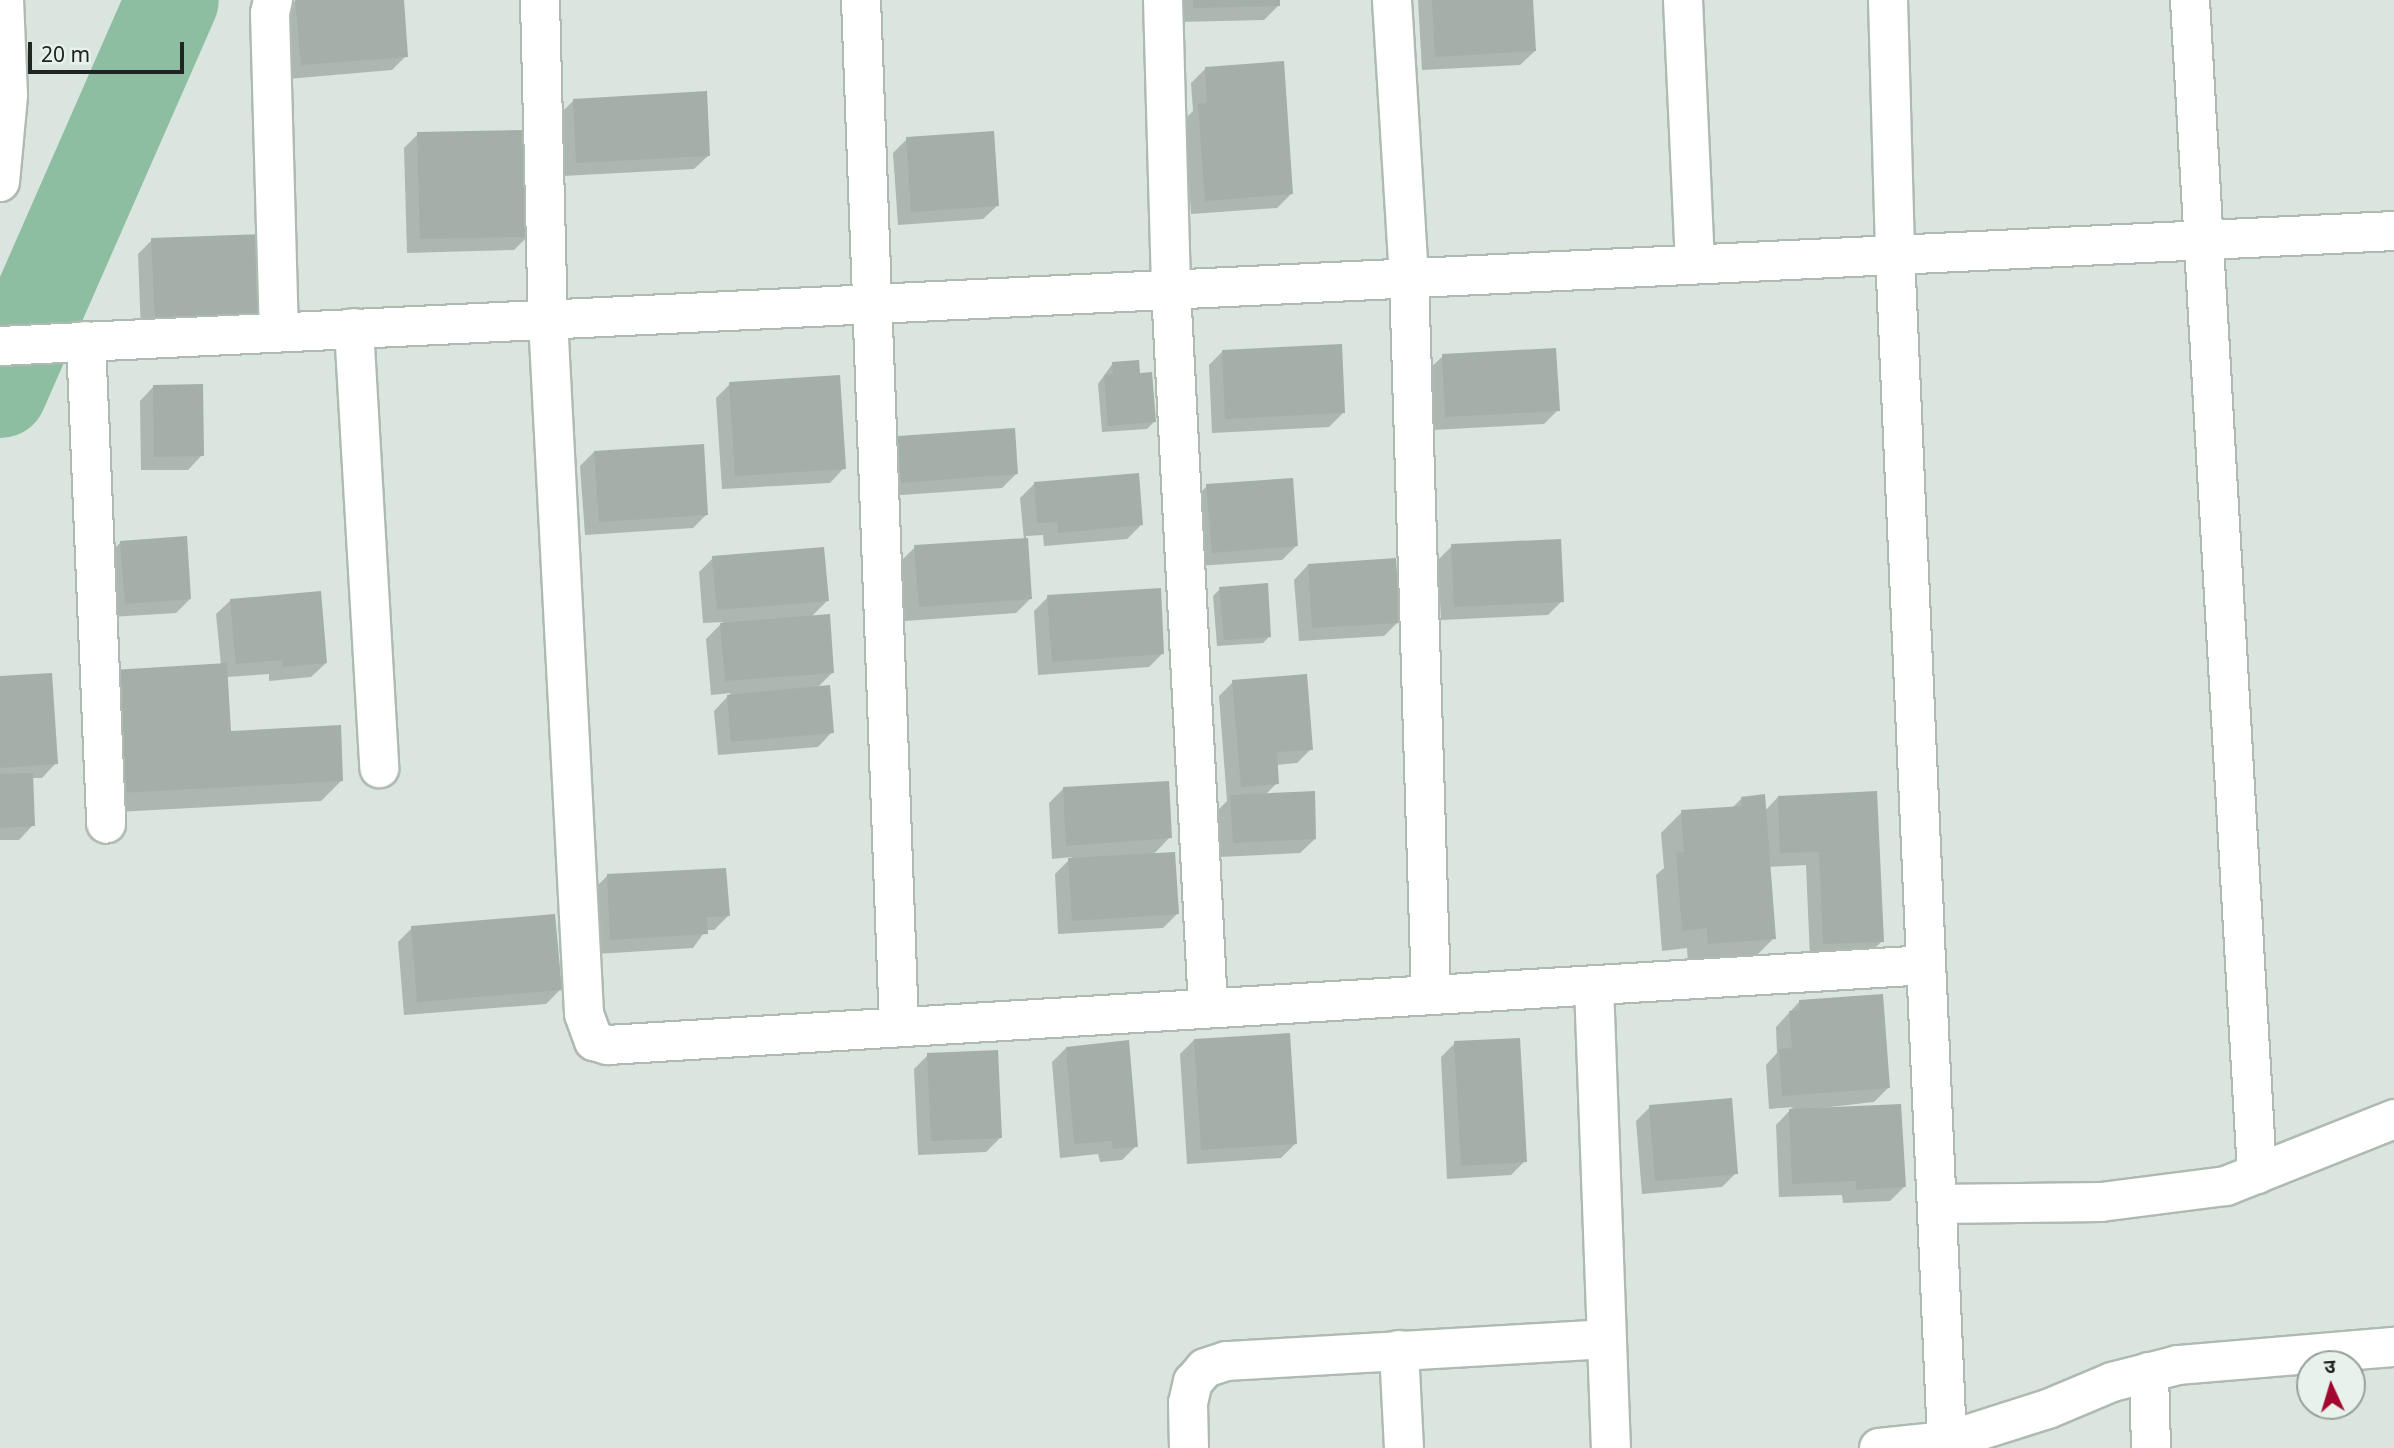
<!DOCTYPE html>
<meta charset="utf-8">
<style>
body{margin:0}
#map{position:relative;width:2394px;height:1448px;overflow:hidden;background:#d9e5de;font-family:"Noto Sans","Noto Sans Devanagari",sans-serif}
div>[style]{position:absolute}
.shadow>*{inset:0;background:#0003}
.river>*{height:93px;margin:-46.5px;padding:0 46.5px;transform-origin:46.5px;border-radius:46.5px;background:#8ebea2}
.building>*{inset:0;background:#a3afa8}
.roads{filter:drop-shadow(2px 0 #aebab2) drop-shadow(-2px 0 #aebab2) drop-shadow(0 2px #aebab2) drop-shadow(0 -2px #aebab2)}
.minor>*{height:38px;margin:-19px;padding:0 19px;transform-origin:19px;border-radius:19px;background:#fff}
span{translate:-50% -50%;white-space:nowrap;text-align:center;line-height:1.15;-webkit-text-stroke:7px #e6f2eb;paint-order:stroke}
.north{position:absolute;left:2296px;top:1350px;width:70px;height:70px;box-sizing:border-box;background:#e6f2eb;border:2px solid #97a09b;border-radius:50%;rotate:356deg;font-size:19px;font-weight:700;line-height:28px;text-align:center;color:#202422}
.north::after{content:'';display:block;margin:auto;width:24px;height:32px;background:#a4062f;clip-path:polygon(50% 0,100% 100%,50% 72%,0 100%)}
.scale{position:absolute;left:28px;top:42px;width:156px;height:32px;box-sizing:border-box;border:4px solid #202422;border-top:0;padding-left:9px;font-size:21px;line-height:24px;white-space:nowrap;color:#202422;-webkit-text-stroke:5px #e6f2eb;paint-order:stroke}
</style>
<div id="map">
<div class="shadow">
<div style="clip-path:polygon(296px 0,402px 0,406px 56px,392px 70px,287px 79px,282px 14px)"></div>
<div style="clip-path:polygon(1179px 0,1278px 0,1278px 6px,1264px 20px,1179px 22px)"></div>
<div style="clip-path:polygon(1418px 0,1532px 0,1535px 51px,1520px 65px,1422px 70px)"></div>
<div style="clip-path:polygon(1205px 69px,1291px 194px,1277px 208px,1191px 214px,1185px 119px,1193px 111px,1191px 83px)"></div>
<div style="clip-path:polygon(573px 101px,709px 155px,694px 169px,563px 176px,559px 115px)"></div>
<div style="clip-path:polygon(418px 134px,528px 236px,514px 250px,407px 253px,404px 148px)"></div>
<div style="clip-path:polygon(907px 139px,998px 205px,983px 219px,898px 225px,893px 153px)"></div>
<div style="clip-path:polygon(152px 240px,264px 313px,250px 327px,141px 331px,138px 254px)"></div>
<div style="clip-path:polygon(1223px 351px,1343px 413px,1329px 427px,1212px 433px,1209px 365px)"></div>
<div style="clip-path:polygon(1443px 356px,1558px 410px,1544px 424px,1432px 430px,1428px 370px)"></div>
<div style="clip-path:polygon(1113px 363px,1139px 374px,1154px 422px,1147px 429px,1102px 432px,1098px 384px)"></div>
<div style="clip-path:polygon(730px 384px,844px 468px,830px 483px,722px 489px,716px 398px)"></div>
<div style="clip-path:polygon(154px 386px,202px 455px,188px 470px,141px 470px,140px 401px)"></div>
<div style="clip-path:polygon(898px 438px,1016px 474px,1002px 488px,887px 496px,884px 452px)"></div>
<div style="clip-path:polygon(594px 452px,707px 514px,693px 528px,585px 535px,580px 466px)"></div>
<div style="clip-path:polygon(1034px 484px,1142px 524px,1127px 539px,1044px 546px,1043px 535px,1026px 536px,1030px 599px,1016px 613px,905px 621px,901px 561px,915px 547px,1024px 540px,1020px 498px)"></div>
<div style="clip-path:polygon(1207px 486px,1296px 546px,1282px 560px,1198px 566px,1193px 500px)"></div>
<div style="clip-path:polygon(121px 542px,190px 599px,176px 613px,111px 617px,107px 556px)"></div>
<div style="clip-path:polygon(1452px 546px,1562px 601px,1548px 615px,1441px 620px,1438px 560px)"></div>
<div style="clip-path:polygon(713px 558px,827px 601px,810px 618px,833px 672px,817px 688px,832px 732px,818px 747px,718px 755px,714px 711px,731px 693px,711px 695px,706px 639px,723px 622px,703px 623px,699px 572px)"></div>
<div style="clip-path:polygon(1308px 565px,1398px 622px,1384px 636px,1299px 641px,1294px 580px)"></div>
<div style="clip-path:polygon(1220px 589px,1270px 636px,1263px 643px,1217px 646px,1213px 596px)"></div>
<div style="clip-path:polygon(1048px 597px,1163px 653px,1149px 667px,1038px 675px,1034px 611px)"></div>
<div style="clip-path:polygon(231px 600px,326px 663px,311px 677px,269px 681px,269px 674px,227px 677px,230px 733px,341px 781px,321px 801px,98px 813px,221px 665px,216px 614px)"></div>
<div style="clip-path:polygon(0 678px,56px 763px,42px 778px,32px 778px,33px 825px,19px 840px,0 840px)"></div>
<div style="clip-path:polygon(1233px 682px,1311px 749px,1297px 763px,1276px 765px,1277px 783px,1265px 795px,1315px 839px,1300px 853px,1219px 857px,1217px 811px,1227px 801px,1219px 696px)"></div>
<div style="clip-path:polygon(1063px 789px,1170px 837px,1153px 855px,1177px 914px,1163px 928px,1058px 934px,1055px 874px,1072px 857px,1052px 859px,1049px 803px)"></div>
<div style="clip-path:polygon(1876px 793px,1882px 941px,1868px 955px,1810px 958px,1806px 865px,1768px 867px,1774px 938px,1753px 959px,1688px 964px,1687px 948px,1662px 951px,1656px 875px,1664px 868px,1661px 833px,1682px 812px,1732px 808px,1742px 798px,1764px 812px,1778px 797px)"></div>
<div style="clip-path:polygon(607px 876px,728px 916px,714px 930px,706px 930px,693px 948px,596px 954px,593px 890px)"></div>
<div style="clip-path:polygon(412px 928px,560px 990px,546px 1004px,404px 1015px,398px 942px)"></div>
<div style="clip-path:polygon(1800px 1001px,1888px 1088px,1874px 1102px,1794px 1111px,1904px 1187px,1890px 1201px,1843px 1203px,1842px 1195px,1779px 1197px,1776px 1125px,1793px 1107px,1769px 1109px,1766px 1065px,1777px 1053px,1776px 1027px)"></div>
<div style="clip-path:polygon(1194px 1040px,1295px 1144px,1281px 1158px,1187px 1164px,1180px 1054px)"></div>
<div style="clip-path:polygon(1455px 1043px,1525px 1161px,1511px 1175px,1447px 1179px,1441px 1057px)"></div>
<div style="clip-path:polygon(1066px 1048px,1136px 1146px,1122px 1160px,1100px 1162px,1098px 1154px,1060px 1158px,1052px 1062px)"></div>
<div style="clip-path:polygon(928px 1055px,1000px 1138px,986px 1152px,918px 1155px,914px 1069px)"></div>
<div style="clip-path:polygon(1650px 1107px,1736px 1173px,1722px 1187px,1642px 1194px,1636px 1121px)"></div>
</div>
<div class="river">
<div style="left:0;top:391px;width:427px;rotate:-66.3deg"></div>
</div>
<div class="building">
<div style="clip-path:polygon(295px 0,404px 0,408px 57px,301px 65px)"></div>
<div style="clip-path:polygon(1193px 0,1280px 0,1280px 6px,1193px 8px)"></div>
<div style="clip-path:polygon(1432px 0,1533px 0,1536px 51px,1435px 57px)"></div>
<div style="clip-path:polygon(1284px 61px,1293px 194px,1205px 201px,1198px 104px,1207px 103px,1205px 67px)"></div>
<div style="clip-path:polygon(707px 91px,710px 156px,576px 163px,573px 99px)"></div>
<div style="clip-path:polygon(527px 130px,530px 237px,420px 239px,417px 132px)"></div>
<div style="clip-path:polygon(994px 131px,999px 206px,911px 212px,906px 137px)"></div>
<div style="clip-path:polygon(263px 234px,266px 314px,155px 318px,151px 238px)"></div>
<div style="clip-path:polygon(1342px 344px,1345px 413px,1225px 419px,1222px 350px)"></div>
<div style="clip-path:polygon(1556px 348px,1560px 411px,1445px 417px,1442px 354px)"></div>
<div style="clip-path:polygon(1139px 360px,1140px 373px,1152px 372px,1156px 422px,1108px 426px,1104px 375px,1113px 374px,1112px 362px)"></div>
<div style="clip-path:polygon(840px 375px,846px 469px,735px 476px,729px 382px)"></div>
<div style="clip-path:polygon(203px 384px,204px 456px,154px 457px,153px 385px)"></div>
<div style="clip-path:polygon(1015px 428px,1018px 474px,901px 483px,898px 436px)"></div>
<div style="clip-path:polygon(704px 444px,708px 515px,599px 522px,594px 451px)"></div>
<div style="clip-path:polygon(1139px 473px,1143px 525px,1058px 533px,1057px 522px,1037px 523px,1034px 482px)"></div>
<div style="clip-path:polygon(1293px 478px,1298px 546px,1212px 553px,1206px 484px)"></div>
<div style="clip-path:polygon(187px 536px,191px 599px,125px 604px,120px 541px)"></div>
<div style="clip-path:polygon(1028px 538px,1032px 599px,919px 607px,914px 545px)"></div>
<div style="clip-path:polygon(1561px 539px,1564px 602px,1454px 607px,1451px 544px)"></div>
<div style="clip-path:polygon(824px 547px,829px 601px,717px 610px,712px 556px)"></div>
<div style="clip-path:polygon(1396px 558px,1400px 623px,1312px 628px,1308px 564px)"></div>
<div style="clip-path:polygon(1268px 583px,1271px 637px,1224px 640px,1219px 587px)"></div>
<div style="clip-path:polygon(1161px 588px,1164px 654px,1052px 662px,1047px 595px)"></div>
<div style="clip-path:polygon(321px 591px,327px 663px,283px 667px,282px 660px,236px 664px,230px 599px)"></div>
<div style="clip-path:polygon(830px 614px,834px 673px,725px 681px,720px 623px)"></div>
<div style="clip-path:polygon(227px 663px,231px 731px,341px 725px,343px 781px,119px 793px,112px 670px)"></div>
<div style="clip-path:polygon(52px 673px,58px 764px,0 768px,0 676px)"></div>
<div style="clip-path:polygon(1307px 674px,1313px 750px,1277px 752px,1279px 784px,1241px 787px,1232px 680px)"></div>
<div style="clip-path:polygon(830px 685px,834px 733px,731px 742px,727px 695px)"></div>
<div style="clip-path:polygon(33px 773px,35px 826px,0 828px,0 774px)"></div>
<div style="clip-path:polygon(1169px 781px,1172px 838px,1066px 846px,1063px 787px)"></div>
<div style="clip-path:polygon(1315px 791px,1316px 839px,1233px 843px,1230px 795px)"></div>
<div style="clip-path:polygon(1877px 791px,1884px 942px,1823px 944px,1819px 852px,1780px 853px,1778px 796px)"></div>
<div style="clip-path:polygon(1765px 794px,1776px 939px,1708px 944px,1707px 928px,1682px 931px,1676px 853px,1684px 852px,1681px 810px,1742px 806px,1741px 797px)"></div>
<div style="clip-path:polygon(1175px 852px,1179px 914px,1072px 921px,1068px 858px)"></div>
<div style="clip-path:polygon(726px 868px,730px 916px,707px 917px,708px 934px,610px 940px,607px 874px)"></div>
<div style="clip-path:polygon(555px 914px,562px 990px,417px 1002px,411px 926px)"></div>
<div style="clip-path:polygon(1883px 994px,1890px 1088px,1782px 1096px,1779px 1049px,1792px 1048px,1789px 1011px,1800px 1010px,1799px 1000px)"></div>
<div style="clip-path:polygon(1290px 1033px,1297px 1144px,1201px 1150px,1194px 1039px)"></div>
<div style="clip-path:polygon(1520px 1038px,1527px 1162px,1461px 1166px,1454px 1041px)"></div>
<div style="clip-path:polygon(1129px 1040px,1138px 1147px,1113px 1149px,1112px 1141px,1074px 1144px,1066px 1047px)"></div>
<div style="clip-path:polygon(998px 1050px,1002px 1138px,931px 1141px,927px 1053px)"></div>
<div style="clip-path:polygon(1732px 1098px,1738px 1174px,1655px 1181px,1649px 1105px)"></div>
<div style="clip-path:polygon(1901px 1104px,1906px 1187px,1856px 1190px,1856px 1181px,1792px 1184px,1789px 1109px)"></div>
</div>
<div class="roads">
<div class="minor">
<div style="left:273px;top:0;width:13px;rotate:103deg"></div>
<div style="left:270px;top:13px;width:319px;rotate:88.4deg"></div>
<div style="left:540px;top:0;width:319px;rotate:88.6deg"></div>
<div style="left:548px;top:319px;width:696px;rotate:87.03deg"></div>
<div style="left:584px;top:1014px;width:29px;rotate:70deg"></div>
<div style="left:594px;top:1041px;width:15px;rotate:16deg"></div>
<div style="left:608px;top:1045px;width:1320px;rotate:-3.47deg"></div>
<div style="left:861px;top:0;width:1028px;rotate:87.88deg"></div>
<div style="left:1163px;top:0;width:289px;rotate:88.4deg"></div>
<div style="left:1171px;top:289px;width:720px;rotate:87.05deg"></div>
<div style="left:1392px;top:0;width:279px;rotate:86.5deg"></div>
<div style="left:1409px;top:278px;width:716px;rotate:88.24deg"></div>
<div style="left:1683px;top:0;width:264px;rotate:87.4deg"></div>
<div style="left:1888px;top:0;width:254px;rotate:88.4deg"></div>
<div style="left:1895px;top:254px;width:1188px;rotate:87.49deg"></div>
<div style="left:2190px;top:0;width:1176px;rotate:86.73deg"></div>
<div style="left:0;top:182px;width:87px;rotate:-84.7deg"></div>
<div style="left:8px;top:95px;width:95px;rotate:-92.4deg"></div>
<div style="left:354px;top:328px;width:441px;rotate:86.7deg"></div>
<div style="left:86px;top:341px;width:483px;rotate:87.6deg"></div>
<div style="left:0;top:346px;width:2397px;rotate:-2.75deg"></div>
<div style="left:1594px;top:986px;width:462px;rotate:87.9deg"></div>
<div style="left:1937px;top:1204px;width:164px;rotate:-0.7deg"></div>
<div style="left:2101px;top:1202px;width:126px;rotate:-7.3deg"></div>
<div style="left:2226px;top:1186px;width:181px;rotate:-21.7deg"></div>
<div style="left:1399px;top:1350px;width:98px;rotate:87.1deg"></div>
<div style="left:2149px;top:1372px;width:76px;rotate:88.5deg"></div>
<div style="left:1189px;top:1448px;width:45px;rotate:-91.3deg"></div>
<div style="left:1188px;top:1403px;width:22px;rotate:-77deg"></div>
<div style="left:1193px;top:1382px;width:18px;rotate:-49deg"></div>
<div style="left:1205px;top:1368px;width:23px;rotate:-18deg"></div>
<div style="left:1227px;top:1361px;width:380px;rotate:-3.3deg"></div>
<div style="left:1879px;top:1448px;width:68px;rotate:-5.9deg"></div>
<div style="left:1947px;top:1441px;width:106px;rotate:-17.6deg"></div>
<div style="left:2048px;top:1409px;width:69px;rotate:-22.9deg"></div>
<div style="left:2112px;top:1382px;width:68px;rotate:-14.4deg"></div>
<div style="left:2178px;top:1365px;width:217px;rotate:-4.8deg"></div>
</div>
</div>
<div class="north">उ</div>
<div class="scale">20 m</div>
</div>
